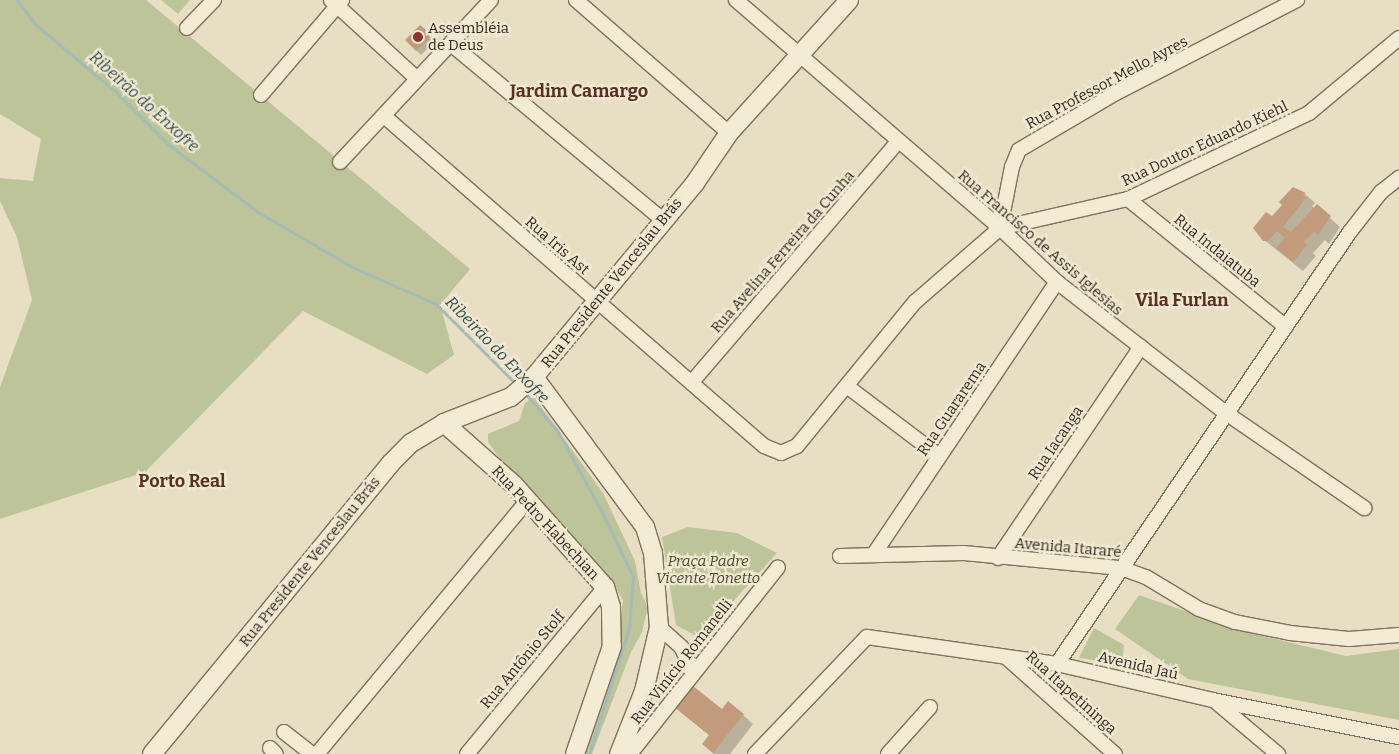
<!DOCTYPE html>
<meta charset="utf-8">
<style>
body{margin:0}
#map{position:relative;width:1399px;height:754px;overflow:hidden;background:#e8dec3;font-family:Bitter,serif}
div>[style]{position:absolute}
.green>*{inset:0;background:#bec499}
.shadow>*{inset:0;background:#0003}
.stream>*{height:3px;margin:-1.5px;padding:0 1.5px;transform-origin:1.5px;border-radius:1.5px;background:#a5bbb5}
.building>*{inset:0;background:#c29b7d}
.roads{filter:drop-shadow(1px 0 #80705c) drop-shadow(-1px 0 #80705c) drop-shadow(0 1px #80705c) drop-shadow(0 -1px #80705c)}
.minor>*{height:14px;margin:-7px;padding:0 7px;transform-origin:7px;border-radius:7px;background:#f4ebd5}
.tertiary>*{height:18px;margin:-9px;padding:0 9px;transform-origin:9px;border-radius:9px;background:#f4ebd5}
.dots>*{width:14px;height:14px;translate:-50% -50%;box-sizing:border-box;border:2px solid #f0e8d2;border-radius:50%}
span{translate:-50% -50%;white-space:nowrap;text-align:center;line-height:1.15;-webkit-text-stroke:4.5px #f0e8d2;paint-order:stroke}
.poi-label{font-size:15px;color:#32281e}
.left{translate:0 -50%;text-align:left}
.street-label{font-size:15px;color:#32281e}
.park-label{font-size:15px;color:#424c27;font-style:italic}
.water-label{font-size:16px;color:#2f504e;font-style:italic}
.quarter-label{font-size:18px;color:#593023;font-weight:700}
</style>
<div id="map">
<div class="green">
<div style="clip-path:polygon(0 0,146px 0,470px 269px,440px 305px,454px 355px,427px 374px,303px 311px,145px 472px,0 519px,0 387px,32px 300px,17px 237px,0 201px,0 178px,33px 181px,41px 139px,0 114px)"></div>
<div style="clip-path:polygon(161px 0,190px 0,178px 14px)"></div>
<div style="clip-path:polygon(534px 397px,603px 493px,635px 561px,641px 593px,648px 606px,642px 632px,631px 652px,592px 754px,583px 754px,617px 648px,623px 600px,610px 579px,514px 479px,488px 442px,488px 434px,519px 421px,525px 403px)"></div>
<div style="clip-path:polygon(688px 527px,737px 533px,777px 553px,700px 638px,676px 625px,662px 537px)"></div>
<div style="clip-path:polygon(1139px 595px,1242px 631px,1346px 656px,1399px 649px,1399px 720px,1188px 679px,1115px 629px)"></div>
<div style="clip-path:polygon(1094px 628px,1124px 645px,1122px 664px,1079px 658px)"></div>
</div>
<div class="shadow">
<div style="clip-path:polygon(420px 26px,436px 40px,421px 55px,406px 40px)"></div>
<div style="clip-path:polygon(1305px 194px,1315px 203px,1312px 206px,1315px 209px,1317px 206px,1340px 227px,1329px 244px,1325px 240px,1313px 253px,1316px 256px,1303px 271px,1264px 240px,1272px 218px,1283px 205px)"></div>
<div style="clip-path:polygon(675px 707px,743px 715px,753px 724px,730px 754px,714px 754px,703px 744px,710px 736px)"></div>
</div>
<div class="stream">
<div style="left:17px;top:0;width:31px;rotate:53deg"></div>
<div style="left:36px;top:25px;width:103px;rotate:39.9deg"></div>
<div style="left:115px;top:91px;width:76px;rotate:45deg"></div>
<div style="left:169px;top:145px;width:111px;rotate:37deg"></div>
<div style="left:258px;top:212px;width:111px;rotate:30.3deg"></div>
<div style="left:354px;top:268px;width:90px;rotate:23.7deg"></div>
<div style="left:436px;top:304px;width:113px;rotate:45deg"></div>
<div style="left:524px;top:392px;width:50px;rotate:49deg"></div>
<div style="left:557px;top:430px;width:96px;rotate:61.3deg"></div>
<div style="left:603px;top:514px;width:70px;rotate:64.5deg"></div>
<div style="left:633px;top:577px;width:51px;rotate:94.5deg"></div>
<div style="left:629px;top:628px;width:132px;rotate:107.6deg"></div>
</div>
<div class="building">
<div style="clip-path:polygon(420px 25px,432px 35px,416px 51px,405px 40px)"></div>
<div style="clip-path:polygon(1293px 187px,1306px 193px,1303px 195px,1306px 198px,1283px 227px,1291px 232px,1317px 204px,1331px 216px,1318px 235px,1314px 232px,1304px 242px,1307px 245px,1293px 262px,1276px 248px,1285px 238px,1277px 231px,1268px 241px,1263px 241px,1253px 228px,1266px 212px,1272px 216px,1282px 205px,1279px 202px)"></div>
<div style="clip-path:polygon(693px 686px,722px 709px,728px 701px,744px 714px,713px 753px,702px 744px,709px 735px,674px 707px)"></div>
</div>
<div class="roads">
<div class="minor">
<div style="left:331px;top:0;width:115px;rotate:42.5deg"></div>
<div style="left:576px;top:0;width:203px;rotate:41deg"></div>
<div style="left:736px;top:0;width:349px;rotate:40.8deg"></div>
<div style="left:1000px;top:228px;width:79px;rotate:43.5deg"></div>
<div style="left:1057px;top:282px;width:214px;rotate:37.8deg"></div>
<div style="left:1226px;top:413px;width:168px;rotate:34.5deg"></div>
<div style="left:187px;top:28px;width:39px;rotate:-46deg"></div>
<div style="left:451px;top:44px;width:276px;rotate:39.7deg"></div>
<div style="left:261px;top:95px;width:125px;rotate:-49.5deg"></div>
<div style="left:384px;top:116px;width:503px;rotate:40.97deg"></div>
<div style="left:764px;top:446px;width:18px;rotate:22deg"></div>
<div style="left:781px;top:453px;width:17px;rotate:-24deg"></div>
<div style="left:797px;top:446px;width:186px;rotate:-50.7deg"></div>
<div style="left:915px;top:302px;width:113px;rotate:-41deg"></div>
<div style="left:1000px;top:228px;width:62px;rotate:-78.9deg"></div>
<div style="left:1012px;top:167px;width:18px;rotate:-68deg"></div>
<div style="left:1019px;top:150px;width:110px;rotate:-30.5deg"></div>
<div style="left:1114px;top:94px;width:206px;rotate:-27.2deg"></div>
<div style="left:340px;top:162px;width:221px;rotate:-47deg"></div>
<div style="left:1128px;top:199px;width:203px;rotate:39deg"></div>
<div style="left:1000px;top:228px;width:131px;rotate:-12.8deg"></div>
<div style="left:1128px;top:199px;width:200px;rotate:-25.4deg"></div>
<div style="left:1309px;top:113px;width:117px;rotate:-39.8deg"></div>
<div style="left:692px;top:382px;width:316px;rotate:-49.4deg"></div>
<div style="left:848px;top:387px;width:114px;rotate:37.2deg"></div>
<div style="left:874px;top:554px;width:328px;rotate:-56.1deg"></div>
<div style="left:840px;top:556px;width:124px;rotate:-1.4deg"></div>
<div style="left:964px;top:553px;width:158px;rotate:5.5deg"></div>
<div style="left:1121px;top:568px;width:27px;rotate:20deg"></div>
<div style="left:1146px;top:577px;width:62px;rotate:31.1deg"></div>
<div style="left:1199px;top:609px;width:38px;rotate:20deg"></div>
<div style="left:1235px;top:622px;width:56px;rotate:11.3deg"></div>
<div style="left:1290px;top:633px;width:59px;rotate:5.8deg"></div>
<div style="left:1349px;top:639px;width:50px;rotate:-4.6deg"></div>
<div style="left:998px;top:558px;width:255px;rotate:-55.9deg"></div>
<div style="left:659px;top:627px;width:31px;rotate:42deg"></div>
<div style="left:682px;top:648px;width:26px;rotate:67deg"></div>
<div style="left:1006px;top:657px;width:146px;rotate:41.7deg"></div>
<div style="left:1057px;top:664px;width:521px;rotate:-55.88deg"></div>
<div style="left:1349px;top:233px;width:52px;rotate:-52deg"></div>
<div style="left:1381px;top:192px;width:23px;rotate:-38deg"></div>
<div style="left:1216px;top:702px;width:81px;rotate:40deg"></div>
<div style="left:284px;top:732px;width:36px;rotate:38deg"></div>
<div style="left:270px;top:748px;width:8px;rotate:45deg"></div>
<div style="left:317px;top:754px;width:330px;rotate:-50.3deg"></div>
<div style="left:467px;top:754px;width:217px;rotate:-50.4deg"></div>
<div style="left:630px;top:754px;width:238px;rotate:-51.6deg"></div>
<div style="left:755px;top:754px;width:162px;rotate:-46.3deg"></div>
<div style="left:867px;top:637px;width:192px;rotate:8.1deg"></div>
<div style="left:1057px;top:664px;width:160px;rotate:13deg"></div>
<div style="left:1213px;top:700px;width:190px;rotate:11.3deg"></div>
<div style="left:888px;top:754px;width:63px;rotate:-48.2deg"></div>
</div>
<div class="tertiary">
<div style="left:534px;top:377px;width:187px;rotate:53.5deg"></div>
<div style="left:645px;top:527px;width:27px;rotate:73deg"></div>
<div style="left:653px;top:553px;width:74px;rotate:85.4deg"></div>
<div style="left:659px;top:627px;width:66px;rotate:103.2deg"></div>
<div style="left:644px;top:691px;width:68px;rotate:111.6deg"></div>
<div style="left:444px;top:423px;width:94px;rotate:41.5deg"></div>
<div style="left:514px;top:485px;width:137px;rotate:48.3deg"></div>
<div style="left:605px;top:587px;width:21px;rotate:73deg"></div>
<div style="left:611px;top:607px;width:39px;rotate:89deg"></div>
<div style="left:612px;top:646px;width:114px;rotate:108.9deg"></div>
<div style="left:152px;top:754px;width:377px;rotate:-50.6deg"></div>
<div style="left:391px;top:463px;width:28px;rotate:-45deg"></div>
<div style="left:411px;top:443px;width:39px;rotate:-31deg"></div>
<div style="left:444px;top:423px;width:72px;rotate:-21.2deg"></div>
<div style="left:511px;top:397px;width:30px;rotate:-41deg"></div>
<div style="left:534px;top:377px;width:252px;rotate:-50.3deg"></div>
<div style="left:695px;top:183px;width:60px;rotate:-55.8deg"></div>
<div style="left:729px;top:133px;width:179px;rotate:-47.9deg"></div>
</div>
</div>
<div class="dots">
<div style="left:418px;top:37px;background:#883533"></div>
</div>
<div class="poi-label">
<span class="left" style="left:428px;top:37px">Assembléia<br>de Deus</span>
</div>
<div class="street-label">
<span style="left:1107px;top:83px;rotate:-28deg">Rua Professor Mello Ayres</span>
<span style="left:1205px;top:144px;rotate:-25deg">Rua Doutor Eduardo Kiehl</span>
<span style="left:1040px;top:243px;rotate:41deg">Rua Francisco de Assis Iglesias</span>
<span style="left:557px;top:246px;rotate:41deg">Rua Iris Ast</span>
<span style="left:1217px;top:251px;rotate:39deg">Rua Indaiatuba</span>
<span style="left:783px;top:252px;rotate:-49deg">Rua Avelina Ferreira da Cunha</span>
<span style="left:612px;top:283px;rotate:-51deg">Rua Presidente Venceslau Brás</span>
<span style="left:952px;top:409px;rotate:-56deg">Rua Guararema</span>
<span style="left:1056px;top:443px;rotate:-56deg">Rua Iacanga</span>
<span style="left:545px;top:523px;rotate:47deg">Rua Pedro Habechian</span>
<span style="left:1068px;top:548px;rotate:5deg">Avenida Itararé</span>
<span style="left:310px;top:562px;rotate:-51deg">Rua Presidente Venceslau Brás</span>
<span style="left:523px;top:660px;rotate:-50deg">Rua Antônio Stolf</span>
<span style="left:682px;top:662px;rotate:-52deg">Rua Vinício Romanelli</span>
<span style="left:1138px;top:666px;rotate:13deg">Avenida Jaú</span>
<span style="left:1071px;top:693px;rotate:42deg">Rua Itapetininga</span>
</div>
<div class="park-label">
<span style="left:708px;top:570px">Praça Padre<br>Vicente Tonetto</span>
</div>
<div class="water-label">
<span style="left:144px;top:102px;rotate:42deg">Ribeirão do Enxofre</span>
<span style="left:497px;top:350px;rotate:46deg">Ribeirão do Enxofre</span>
</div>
<div class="quarter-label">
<span style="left:579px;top:91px">Jardim Camargo</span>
<span style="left:1182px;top:300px">Vila Furlan</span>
<span style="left:182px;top:481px">Porto Real</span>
</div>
</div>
